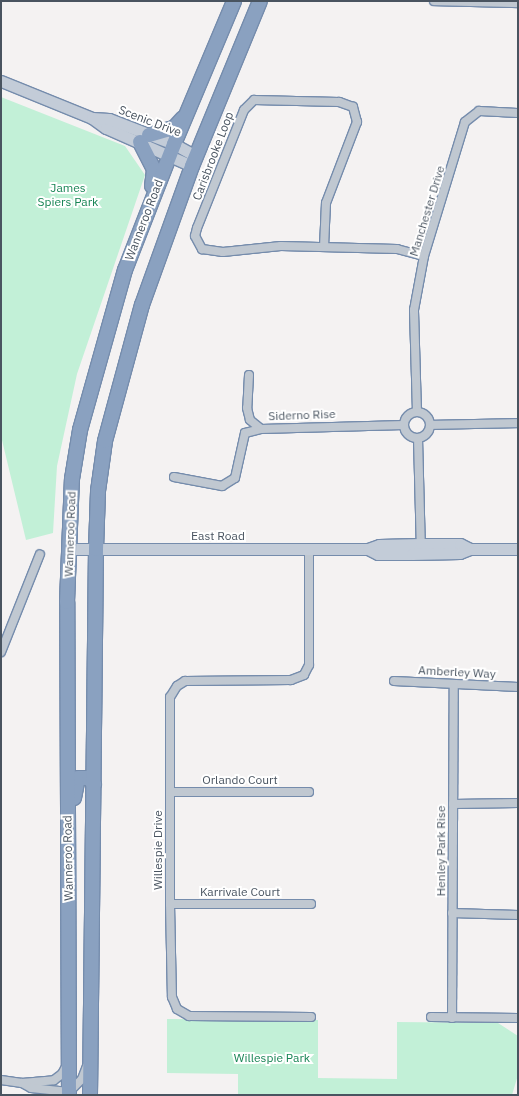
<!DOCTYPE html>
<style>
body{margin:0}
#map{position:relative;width:519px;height:1096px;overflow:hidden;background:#f4f2f2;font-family:"IBM Plex Sans",sans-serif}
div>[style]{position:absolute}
.green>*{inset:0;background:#c2f0d7}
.roads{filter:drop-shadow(1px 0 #758cac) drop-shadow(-1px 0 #758cac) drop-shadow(0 1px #758cac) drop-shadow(0 -1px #758cac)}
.street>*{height:8px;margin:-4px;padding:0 4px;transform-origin:4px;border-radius:4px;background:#c0c8d1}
.street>.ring{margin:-4px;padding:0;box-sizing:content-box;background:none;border:8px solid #c0c8d1;border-radius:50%}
.secondary>*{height:11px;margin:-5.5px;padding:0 5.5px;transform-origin:5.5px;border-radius:5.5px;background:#c3ccd8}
.highway>*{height:14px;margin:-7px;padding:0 7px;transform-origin:7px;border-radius:7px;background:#8aa1c0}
span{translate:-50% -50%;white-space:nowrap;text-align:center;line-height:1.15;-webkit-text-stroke:4px #fff;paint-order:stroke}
.street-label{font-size:12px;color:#495460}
.park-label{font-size:12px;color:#178454}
.frame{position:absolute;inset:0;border:2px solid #495460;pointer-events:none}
</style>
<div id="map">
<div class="green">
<div style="clip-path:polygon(1px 97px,125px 146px,145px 175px,77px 374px,57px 466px,53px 533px,26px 540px,1px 436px)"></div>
<div style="clip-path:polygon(167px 1019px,318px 1020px,318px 1078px,397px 1079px,397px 1022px,498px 1023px,518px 1036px,518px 1075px,512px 1095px,238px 1095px,238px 1074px,167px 1073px)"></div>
</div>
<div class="roads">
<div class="street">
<div style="left:434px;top:1px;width:84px;rotate:1.4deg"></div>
<div style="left:324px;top:247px;width:44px;rotate:-87.4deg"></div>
<div style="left:326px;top:203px;width:87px;rotate:-69.1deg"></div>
<div style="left:357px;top:122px;width:16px;rotate:-105deg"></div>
<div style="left:353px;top:107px;width:15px;rotate:-160deg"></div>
<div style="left:339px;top:102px;width:85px;rotate:-178.7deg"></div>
<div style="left:254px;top:100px;width:14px;rotate:135deg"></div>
<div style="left:244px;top:110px;width:127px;rotate:111.7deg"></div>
<div style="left:197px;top:228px;width:8px;rotate:104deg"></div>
<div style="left:195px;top:236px;width:15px;rotate:62deg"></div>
<div style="left:202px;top:249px;width:21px;rotate:8deg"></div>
<div style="left:223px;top:252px;width:58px;rotate:-5.9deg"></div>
<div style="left:281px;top:246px;width:116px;rotate:1.5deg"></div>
<div style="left:397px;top:249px;width:28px;rotate:15deg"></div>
<div style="left:249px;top:375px;width:33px;rotate:93deg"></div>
<div style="left:247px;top:408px;width:12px;rotate:76deg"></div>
<div style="left:250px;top:420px;width:14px;rotate:39deg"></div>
<div style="left:261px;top:429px;width:143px;rotate:-1.6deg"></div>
<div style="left:417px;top:412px;width:102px;rotate:-91.7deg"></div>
<div style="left:414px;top:310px;width:55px;rotate:-79.5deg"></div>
<div style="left:424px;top:256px;width:140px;rotate:-73deg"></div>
<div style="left:465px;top:122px;width:18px;rotate:-38deg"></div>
<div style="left:479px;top:111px;width:39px;rotate:3deg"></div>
<div class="ring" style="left:404px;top:412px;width:18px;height:18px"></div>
<div style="left:431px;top:425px;width:87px;rotate:-1.3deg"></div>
<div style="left:418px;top:438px;width:111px;rotate:88.5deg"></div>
<div style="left:174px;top:477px;width:49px;rotate:10.6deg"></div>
<div style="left:222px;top:486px;width:15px;rotate:-32deg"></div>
<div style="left:235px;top:478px;width:46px;rotate:-77.5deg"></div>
<div style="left:245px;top:433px;width:16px;rotate:-14deg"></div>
<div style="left:309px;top:550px;width:115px;rotate:90deg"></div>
<div style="left:309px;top:665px;width:11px;rotate:117deg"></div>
<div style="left:304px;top:675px;width:14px;rotate:159deg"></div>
<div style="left:291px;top:680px;width:106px;rotate:179.5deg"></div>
<div style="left:185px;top:681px;width:9px;rotate:148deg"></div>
<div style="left:177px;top:686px;width:13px;rotate:122deg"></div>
<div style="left:170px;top:697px;width:207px;rotate:90deg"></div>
<div style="left:170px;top:904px;width:93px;rotate:88.8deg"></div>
<div style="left:172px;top:997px;width:13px;rotate:67deg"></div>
<div style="left:177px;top:1009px;width:14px;rotate:30deg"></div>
<div style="left:189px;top:1016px;width:122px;rotate:0.5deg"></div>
<div style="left:1px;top:652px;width:105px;rotate:-68.3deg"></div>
<div style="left:394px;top:681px;width:124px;rotate:2.8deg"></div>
<div style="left:170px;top:792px;width:139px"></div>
<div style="left:453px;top:804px;width:65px;rotate:-0.9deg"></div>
<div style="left:170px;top:904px;width:141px"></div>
<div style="left:452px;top:913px;width:66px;rotate:1.7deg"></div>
<div style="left:431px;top:1017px;width:87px;rotate:0.7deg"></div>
<div style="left:452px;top:1018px;width:334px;rotate:-89.7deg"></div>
<div style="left:1px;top:1080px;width:21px;rotate:8deg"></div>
<div style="left:22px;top:1083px;width:32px;rotate:-5deg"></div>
<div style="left:54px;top:1080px;width:10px;rotate:-37deg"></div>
<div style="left:62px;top:1074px;width:10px;rotate:-61deg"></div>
<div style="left:22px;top:1083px;width:10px;rotate:29deg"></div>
<div style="left:31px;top:1088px;width:38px;rotate:6deg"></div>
<div style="left:69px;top:1092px;width:18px;rotate:-45deg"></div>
<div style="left:82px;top:1079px;width:14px;rotate:-69deg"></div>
</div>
<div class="secondary">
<div style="left:1px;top:81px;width:98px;rotate:22.1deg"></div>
<div style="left:92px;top:118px;width:17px;rotate:36deg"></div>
<div style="left:106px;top:128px;width:94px;rotate:23.8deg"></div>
<div style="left:92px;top:118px;width:17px;rotate:3deg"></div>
<div style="left:109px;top:119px;width:70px;rotate:21deg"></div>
<div style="left:174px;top:144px;width:25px;rotate:29deg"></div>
<div style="left:68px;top:549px;width:300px"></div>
<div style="left:368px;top:549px;width:12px;rotate:-20deg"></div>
<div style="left:379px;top:545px;width:42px;rotate:-1.4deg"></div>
<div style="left:421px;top:544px;width:39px"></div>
<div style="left:460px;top:544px;width:11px;rotate:27deg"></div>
<div style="left:368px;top:549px;width:11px;rotate:27deg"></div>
<div style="left:378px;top:554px;width:34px"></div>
<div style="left:412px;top:554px;width:48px;rotate:-1.2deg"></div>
<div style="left:460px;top:553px;width:11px;rotate:-22deg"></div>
<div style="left:470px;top:549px;width:48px"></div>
</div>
<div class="highway">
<div style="left:149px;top:135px;width:26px;rotate:-16deg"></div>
<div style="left:174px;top:128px;width:13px;rotate:-48deg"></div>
<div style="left:140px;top:142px;width:31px;rotate:63deg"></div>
<div style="left:154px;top:170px;width:16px;rotate:97deg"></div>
<div style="left:74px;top:798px;width:20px;rotate:-79deg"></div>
<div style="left:78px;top:778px;width:11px"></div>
<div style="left:89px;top:778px;width:8px;rotate:50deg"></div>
<div style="left:69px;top:1095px;width:493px;rotate:-90.2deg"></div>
<div style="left:67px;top:602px;width:123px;rotate:-87.7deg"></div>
<div style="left:72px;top:479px;width:50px;rotate:-80.7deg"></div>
<div style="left:80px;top:430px;width:166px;rotate:-74.3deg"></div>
<div style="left:125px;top:270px;width:135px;rotate:-68.7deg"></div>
<div style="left:174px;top:144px;width:155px;rotate:-67.2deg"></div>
<div style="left:90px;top:1095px;width:546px;rotate:-89.37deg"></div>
<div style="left:96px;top:549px;width:58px;rotate:-88deg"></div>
<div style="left:98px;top:491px;width:50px;rotate:-82deg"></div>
<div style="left:105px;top:441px;width:141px;rotate:-74.8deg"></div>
<div style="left:142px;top:305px;width:148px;rotate:-70.2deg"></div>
<div style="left:192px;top:166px;width:178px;rotate:-67.6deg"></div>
</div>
</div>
<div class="street-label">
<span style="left:150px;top:121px;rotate:21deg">Scenic Drive</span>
<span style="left:213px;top:156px;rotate:-69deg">Carisbrooke Loop</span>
<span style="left:427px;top:211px;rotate:-73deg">Manchester Drive</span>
<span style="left:144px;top:220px;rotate:-69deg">Wanneroo Road</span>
<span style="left:302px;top:415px;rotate:-2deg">Siderno Rise</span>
<span style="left:70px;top:534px;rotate:-88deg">Wanneroo Road</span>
<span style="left:218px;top:536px">East Road</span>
<span style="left:457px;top:672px;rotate:3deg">Amberley Way</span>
<span style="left:240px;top:780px">Orlando Court</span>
<span style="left:158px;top:850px;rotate:-90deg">Willespie Drive</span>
<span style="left:441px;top:851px;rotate:-90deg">Henley Park Rise</span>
<span style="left:68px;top:858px;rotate:-91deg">Wanneroo Road</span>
<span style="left:240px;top:892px">Karrivale Court</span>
</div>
<div class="park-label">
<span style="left:68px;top:195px">James<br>Spiers Park</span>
<span style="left:272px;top:1058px">Willespie Park</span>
</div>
<div class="frame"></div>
</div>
